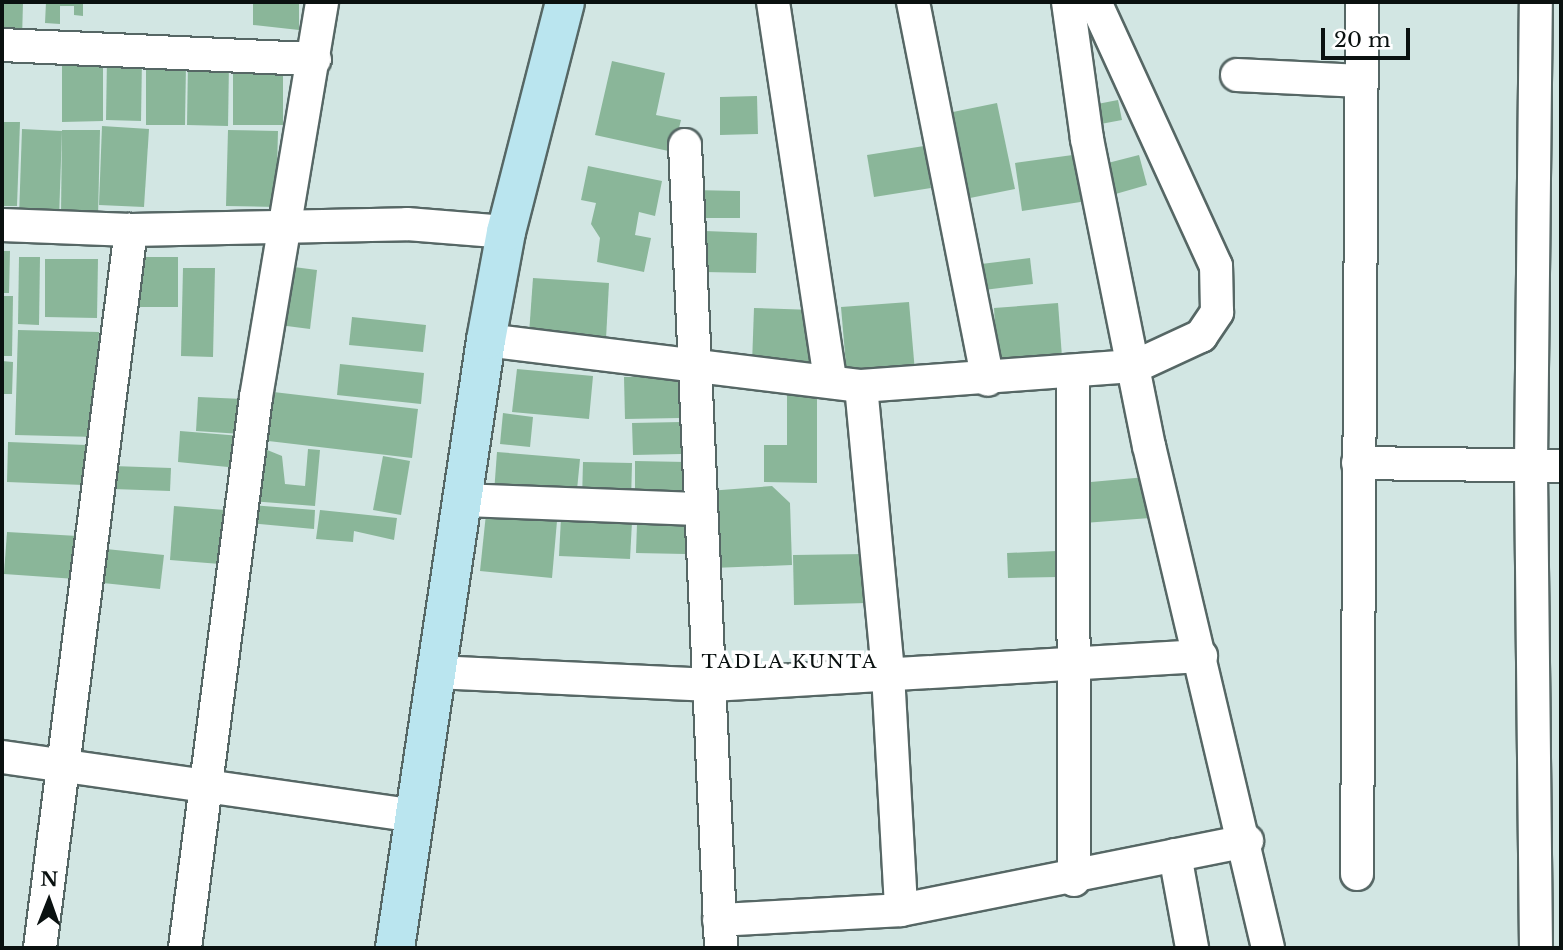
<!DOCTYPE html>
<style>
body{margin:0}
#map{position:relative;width:1563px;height:950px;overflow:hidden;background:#d2e6e3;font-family:"Libre Baskerville",serif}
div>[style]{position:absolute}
.building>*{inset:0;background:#8ab699}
.roads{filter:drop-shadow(2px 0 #566765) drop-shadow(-2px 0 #566765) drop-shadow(0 2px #566765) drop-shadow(0 -2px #566765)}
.street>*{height:32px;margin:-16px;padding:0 16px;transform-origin:16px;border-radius:16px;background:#fff}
.secondary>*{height:38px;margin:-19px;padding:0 19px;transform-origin:19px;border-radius:19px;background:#bae5ef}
span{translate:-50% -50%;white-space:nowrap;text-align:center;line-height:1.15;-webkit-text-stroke:7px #fff;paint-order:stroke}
.neighbourhood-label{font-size:19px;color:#0a1110;letter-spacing:2px}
.frame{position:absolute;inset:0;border:4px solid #0a1110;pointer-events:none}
.north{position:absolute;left:14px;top:866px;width:70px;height:70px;-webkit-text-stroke:5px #fff;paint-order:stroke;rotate:1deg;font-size:19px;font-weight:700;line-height:28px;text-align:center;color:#0a1110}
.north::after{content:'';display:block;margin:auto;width:24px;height:32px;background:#0a1110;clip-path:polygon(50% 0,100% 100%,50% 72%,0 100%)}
.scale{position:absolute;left:1321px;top:28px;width:89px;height:32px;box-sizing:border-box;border:4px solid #0a1110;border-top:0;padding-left:9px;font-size:21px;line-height:24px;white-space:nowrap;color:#0a1110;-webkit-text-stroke:5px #fff;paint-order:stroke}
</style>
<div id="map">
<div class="building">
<div style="clip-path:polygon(2px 2px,23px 2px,22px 39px,2px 39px)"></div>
<div style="clip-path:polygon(46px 2px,83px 2px,83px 16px,74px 15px,74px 6px,60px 6px,60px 24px,45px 23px)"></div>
<div style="clip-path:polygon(253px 2px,299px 2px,299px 30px,253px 25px)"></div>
<div style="clip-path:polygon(62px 56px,103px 57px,103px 121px,62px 122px)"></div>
<div style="clip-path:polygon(107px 58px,142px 58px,141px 121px,106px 120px)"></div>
<div style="clip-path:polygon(188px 61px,229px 62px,228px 126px,187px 125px)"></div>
<div style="clip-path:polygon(233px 61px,283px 62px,283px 125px,233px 125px)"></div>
<div style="clip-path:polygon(612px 61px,665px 73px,656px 115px,681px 120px,673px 152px,595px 135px)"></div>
<div style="clip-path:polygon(146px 62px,186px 63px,185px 125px,146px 125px)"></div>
<div style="clip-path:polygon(757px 96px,758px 134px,720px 135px,720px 97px)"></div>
<div style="clip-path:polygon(1118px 100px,1122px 120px,1090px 126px,1087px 106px)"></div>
<div style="clip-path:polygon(997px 103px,1015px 189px,965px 199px,948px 113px)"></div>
<div style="clip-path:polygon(2px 122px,20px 122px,17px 206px,2px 206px)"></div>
<div style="clip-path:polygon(102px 126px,149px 129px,144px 207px,99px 205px)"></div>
<div style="clip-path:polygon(22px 129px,62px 131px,59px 218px,19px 217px)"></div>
<div style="clip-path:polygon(62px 130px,100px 130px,98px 217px,61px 216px)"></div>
<div style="clip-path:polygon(228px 130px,278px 131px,276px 207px,226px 206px)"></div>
<div style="clip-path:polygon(924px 146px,931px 188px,874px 197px,867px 155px)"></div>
<div style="clip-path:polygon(1080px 154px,1087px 201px,1022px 211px,1015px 163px)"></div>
<div style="clip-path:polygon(1139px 155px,1147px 185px,1105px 197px,1096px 166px)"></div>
<div style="clip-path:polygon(588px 166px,662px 181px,655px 216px,639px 212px,635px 235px,651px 238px,644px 272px,597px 262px,600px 238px,591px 224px,596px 203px,581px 200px)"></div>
<div style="clip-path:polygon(692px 190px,740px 191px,740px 218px,692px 218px)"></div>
<div style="clip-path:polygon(705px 231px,757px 233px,756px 273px,704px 272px)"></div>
<div style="clip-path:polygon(2px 251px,10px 251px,9px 293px,2px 293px)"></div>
<div style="clip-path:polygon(19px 257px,40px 257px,39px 325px,18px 324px)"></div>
<div style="clip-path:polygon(135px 257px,178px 257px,178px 307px,134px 307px)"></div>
<div style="clip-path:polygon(1030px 258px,1033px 284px,976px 291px,973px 265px)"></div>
<div style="clip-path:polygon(45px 259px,98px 259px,97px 318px,45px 317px)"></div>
<div style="clip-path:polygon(286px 266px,317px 270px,310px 329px,279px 325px)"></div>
<div style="clip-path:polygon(183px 268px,215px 268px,213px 357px,181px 356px)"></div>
<div style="clip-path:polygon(533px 278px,609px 283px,606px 339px,529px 334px)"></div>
<div style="clip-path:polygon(2px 296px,13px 296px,12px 356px,2px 356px)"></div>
<div style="clip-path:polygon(909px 302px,915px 372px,847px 377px,841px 307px)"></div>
<div style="clip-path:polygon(1058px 303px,1062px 357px,997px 361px,994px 308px)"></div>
<div style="clip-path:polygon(754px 308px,814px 310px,812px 366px,752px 364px)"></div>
<div style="clip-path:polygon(352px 317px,426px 325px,423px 352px,349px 345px)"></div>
<div style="clip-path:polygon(18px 330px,99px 332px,96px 437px,15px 435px)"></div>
<div style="clip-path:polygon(2px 361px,13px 362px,12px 394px,2px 394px)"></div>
<div style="clip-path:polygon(340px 364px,424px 373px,421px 404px,337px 395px)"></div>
<div style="clip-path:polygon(517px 369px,593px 376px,589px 419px,512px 412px)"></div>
<div style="clip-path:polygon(624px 377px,679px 377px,680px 418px,625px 419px)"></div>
<div style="clip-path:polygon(787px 387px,817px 387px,817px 483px,764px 482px,764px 445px,787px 445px)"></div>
<div style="clip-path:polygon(265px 391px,418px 409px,412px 458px,260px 440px)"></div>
<div style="clip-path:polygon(198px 397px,243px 399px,241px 434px,196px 431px)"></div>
<div style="clip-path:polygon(503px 413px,533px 417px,530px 447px,500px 444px)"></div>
<div style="clip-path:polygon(681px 422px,681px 454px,633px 455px,632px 423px)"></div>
<div style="clip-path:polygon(180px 431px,241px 436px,238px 468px,178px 462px)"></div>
<div style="clip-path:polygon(8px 442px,86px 445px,84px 485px,7px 482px)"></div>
<div style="clip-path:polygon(255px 445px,282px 456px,285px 484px,305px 486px,308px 449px,320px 450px,315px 506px,251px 501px)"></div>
<div style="clip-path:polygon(497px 452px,580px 459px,576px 500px,494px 493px)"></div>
<div style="clip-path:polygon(383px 456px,410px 461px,401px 515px,373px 510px)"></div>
<div style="clip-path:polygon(635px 461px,686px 462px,685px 505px,635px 504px)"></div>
<div style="clip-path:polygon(583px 462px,632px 463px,631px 502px,582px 501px)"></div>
<div style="clip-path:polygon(113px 466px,171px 468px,170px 491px,113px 489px)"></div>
<div style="clip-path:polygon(1146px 477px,1150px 518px,1084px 523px,1080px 483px)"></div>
<div style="clip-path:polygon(772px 486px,790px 503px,792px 565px,712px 568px,708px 491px)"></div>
<div style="clip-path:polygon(252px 505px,315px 510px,314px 529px,250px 523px)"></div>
<div style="clip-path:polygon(174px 506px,225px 510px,220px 564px,170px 560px)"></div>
<div style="clip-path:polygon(320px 510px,397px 518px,394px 540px,354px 531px,353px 542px,316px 539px)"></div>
<div style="clip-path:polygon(486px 514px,557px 521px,552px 578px,480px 571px)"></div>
<div style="clip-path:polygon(561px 518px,632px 522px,630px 559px,559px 556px)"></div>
<div style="clip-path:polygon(637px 524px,686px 526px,685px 554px,636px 553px)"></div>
<div style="clip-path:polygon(7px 532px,78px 536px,76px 579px,4px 574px)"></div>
<div style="clip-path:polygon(106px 549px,164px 555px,160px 589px,103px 583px)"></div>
<div style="clip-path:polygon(1057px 551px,1058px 577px,1008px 578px,1007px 553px)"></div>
<div style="clip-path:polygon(866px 554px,867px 603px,794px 605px,793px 555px)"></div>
</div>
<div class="roads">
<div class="street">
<div style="left:773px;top:2px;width:382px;rotate:81.4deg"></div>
<div style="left:913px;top:2px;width:385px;rotate:78.8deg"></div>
<div style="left:1068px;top:2px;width:138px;rotate:82.1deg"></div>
<div style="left:1087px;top:139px;width:313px;rotate:78.6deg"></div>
<div style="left:1149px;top:446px;width:516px;rotate:76.66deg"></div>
<div style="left:2px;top:45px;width:313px;rotate:2.6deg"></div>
<div style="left:1237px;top:75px;width:124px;rotate:2.8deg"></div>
<div style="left:685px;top:145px;width:804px;rotate:87.43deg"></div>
<div style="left:2px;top:225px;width:129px;rotate:2.2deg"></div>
<div style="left:131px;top:230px;width:276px;rotate:-1.2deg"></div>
<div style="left:407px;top:224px;width:99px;rotate:4.6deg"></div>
<div style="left:486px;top:340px;width:378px;rotate:7deg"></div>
<div style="left:861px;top:386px;width:276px;rotate:-4.2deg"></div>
<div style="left:1136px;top:366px;width:72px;rotate:-24.8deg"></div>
<div style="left:1201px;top:336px;width:29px;rotate:-56deg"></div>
<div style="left:1217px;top:312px;width:46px;rotate:-91.2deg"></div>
<div style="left:1216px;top:266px;width:290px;rotate:-114.6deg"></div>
<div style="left:1073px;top:374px;width:506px;rotate:89.89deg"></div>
<div style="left:861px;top:386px;width:289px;rotate:84.6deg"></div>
<div style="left:888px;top:674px;width:236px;rotate:86.8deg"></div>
<div style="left:1358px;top:463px;width:203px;rotate:0.8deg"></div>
<div style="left:462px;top:500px;width:239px;rotate:2.2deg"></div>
<div style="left:435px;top:672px;width:277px;rotate:2.7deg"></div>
<div style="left:712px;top:685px;width:490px;rotate:-3.4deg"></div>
<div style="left:2px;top:757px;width:412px;rotate:8.1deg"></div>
<div style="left:1175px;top:855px;width:95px;rotate:79.6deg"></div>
<div style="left:1357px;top:874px;width:872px;rotate:-89.67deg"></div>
<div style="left:719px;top:920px;width:182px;rotate:-3.1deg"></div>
<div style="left:901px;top:910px;width:353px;rotate:-11.3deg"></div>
<div style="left:40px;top:948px;width:724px;rotate:-82.78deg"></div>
<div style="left:185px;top:948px;width:556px;rotate:-82.66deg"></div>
<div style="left:256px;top:397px;width:400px;rotate:-80.5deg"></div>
<div style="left:1536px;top:948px;width:483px;rotate:-90.6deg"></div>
<div style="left:1531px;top:465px;width:463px;rotate:-89.4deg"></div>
</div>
<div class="secondary">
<div style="left:395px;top:948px;width:615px;rotate:-81.49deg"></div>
<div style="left:486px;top:340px;width:110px;rotate:-79.5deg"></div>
<div style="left:506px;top:232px;width:237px;rotate:-75.6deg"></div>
</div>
</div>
<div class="neighbourhood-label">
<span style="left:790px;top:662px">TADLA KUNTA</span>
</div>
<div class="frame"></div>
<div class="north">N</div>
<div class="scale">20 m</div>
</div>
